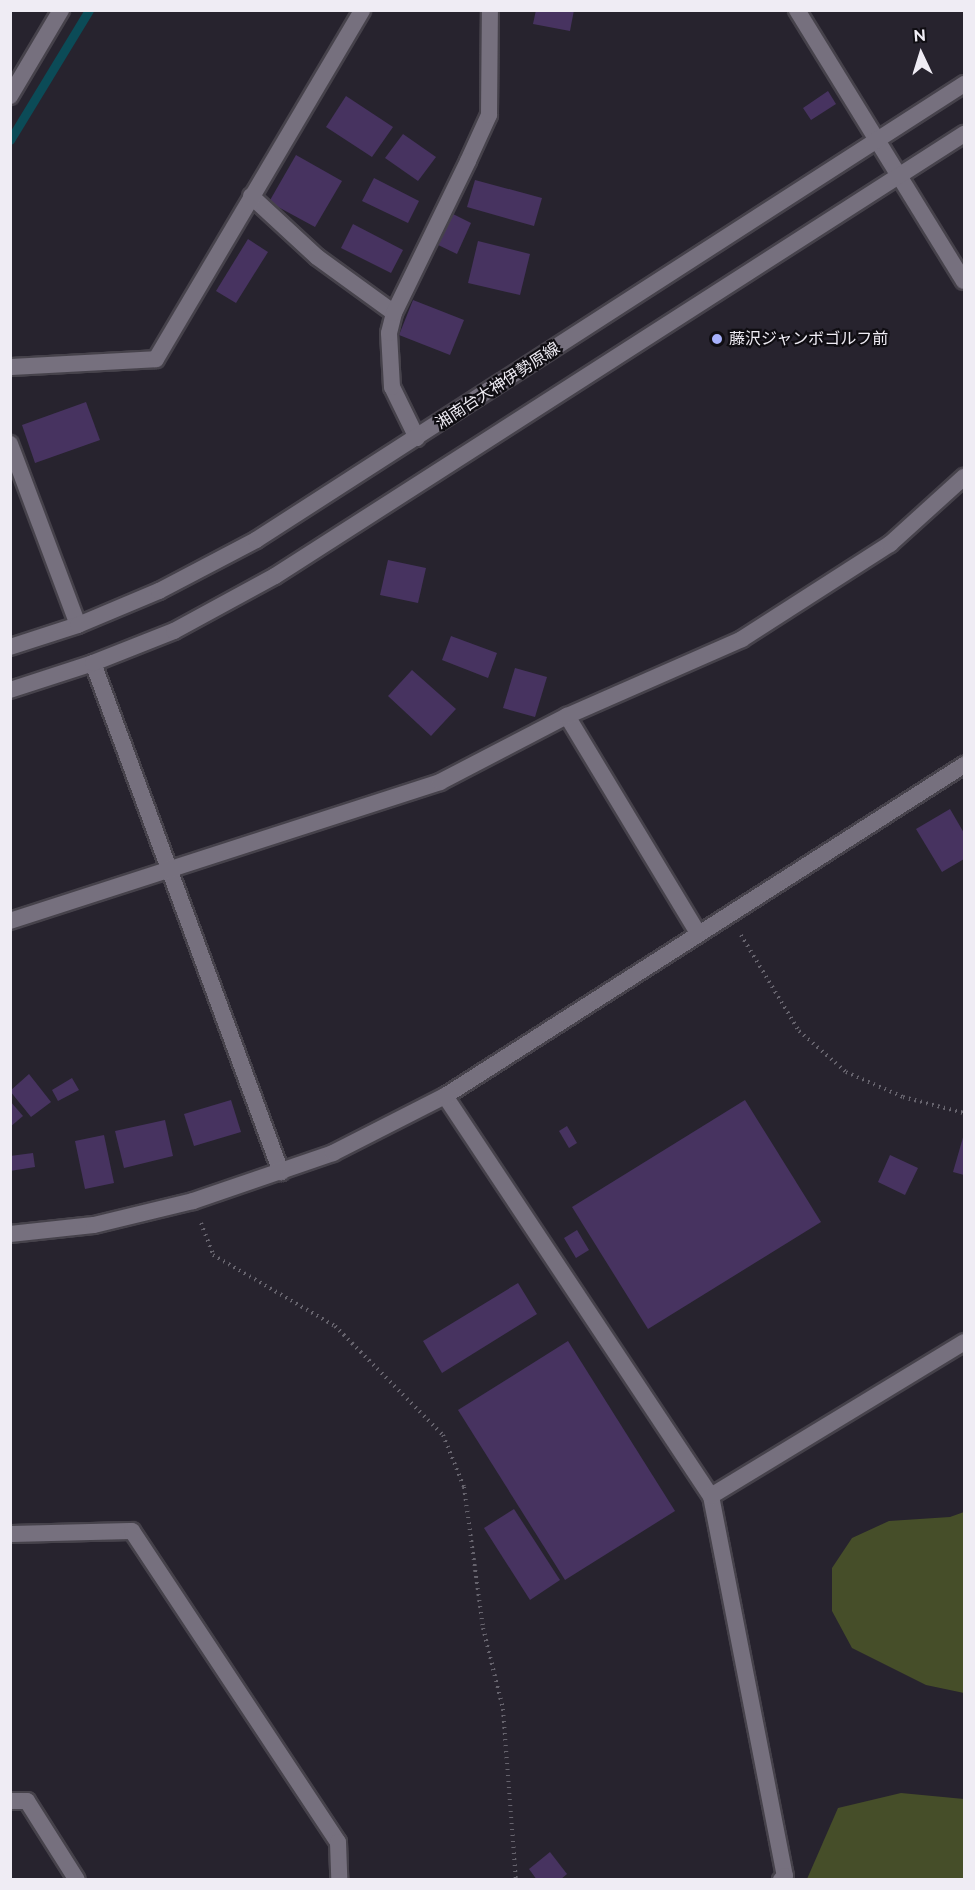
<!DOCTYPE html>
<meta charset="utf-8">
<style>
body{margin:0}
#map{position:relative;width:975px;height:1890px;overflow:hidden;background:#27232e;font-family:Raleway,"Noto Sans JP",sans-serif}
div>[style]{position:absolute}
.green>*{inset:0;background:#464e29}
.stream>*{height:9px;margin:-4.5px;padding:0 4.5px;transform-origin:4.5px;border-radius:4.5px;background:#0b4b57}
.building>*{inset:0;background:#473360}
.path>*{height:4px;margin-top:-2px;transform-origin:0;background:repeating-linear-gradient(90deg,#66636d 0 1.5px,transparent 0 6px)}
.roads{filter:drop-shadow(2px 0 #46424b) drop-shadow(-2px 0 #46424b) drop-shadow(0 2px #46424b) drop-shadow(0 -2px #46424b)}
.pedestrian>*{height:16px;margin:-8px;padding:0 8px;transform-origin:8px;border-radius:8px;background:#76707e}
.minor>*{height:16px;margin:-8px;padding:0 8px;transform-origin:8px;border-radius:8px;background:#76707e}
.tertiary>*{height:16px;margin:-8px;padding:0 8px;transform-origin:8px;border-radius:8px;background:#76707e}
.dots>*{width:16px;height:16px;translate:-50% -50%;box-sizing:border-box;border:3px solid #0f0d12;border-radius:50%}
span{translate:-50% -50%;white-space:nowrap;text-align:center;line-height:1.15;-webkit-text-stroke:4.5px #0f0d12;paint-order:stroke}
.poi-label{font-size:16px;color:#efecf4}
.left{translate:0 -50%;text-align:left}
.street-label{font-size:16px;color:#efecf4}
.frame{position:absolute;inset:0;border:12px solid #efecf4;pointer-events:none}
.north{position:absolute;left:891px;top:24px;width:60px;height:60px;-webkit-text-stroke:4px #0f0d12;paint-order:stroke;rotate:356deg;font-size:16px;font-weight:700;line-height:24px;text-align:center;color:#efecf4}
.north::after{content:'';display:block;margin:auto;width:21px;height:27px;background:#efecf4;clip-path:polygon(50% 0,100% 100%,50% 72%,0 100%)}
</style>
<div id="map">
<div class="green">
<div style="clip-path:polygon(964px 1512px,964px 1693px,926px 1685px,852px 1648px,832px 1611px,832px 1568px,852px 1538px,889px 1521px,950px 1517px)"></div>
<div style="clip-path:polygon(901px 1793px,964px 1799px,964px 1879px,807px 1879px,838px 1808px)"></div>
</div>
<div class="stream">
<div style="left:10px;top:140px;width:152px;rotate:-58.7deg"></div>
</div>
<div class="building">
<div style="clip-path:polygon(536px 10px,574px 10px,570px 31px,533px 24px)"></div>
<div style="clip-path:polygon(828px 91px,836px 104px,811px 120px,803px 108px)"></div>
<div style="clip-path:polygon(346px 96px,393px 127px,372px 157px,326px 127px)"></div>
<div style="clip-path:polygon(403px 134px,436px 157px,418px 181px,385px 158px)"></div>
<div style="clip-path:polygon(296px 155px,342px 181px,315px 227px,269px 202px)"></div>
<div style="clip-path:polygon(374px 178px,419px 201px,408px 223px,362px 201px)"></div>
<div style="clip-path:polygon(475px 180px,542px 198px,534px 226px,467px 207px)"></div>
<div style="clip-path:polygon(451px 213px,471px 223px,457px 254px,436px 244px)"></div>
<div style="clip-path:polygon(353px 224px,403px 250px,391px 273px,341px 248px)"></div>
<div style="clip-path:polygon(248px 239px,268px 252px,236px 303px,216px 291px)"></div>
<div style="clip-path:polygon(478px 241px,530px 254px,520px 295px,468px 283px)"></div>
<div style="clip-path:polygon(413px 300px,464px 320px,450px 355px,399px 335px)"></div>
<div style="clip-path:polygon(86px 402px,100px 440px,35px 463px,22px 425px)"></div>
<div style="clip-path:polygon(388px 560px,426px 568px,418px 603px,380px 595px)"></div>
<div style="clip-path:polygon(451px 636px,497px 653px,488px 678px,442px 660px)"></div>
<div style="clip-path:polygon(515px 668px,547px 677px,535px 717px,503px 708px)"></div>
<div style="clip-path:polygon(412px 670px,456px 709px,431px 736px,388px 696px)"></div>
<div style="clip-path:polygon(950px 809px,964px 833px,964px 859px,942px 872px,916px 829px)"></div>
<div style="clip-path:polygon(29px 1074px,51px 1102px,31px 1117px,10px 1091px)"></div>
<div style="clip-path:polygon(72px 1078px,79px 1090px,58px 1101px,52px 1090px)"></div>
<div style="clip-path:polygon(231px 1100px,241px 1132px,194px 1146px,184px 1114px)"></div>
<div style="clip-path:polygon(745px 1100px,821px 1222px,648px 1329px,572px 1207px)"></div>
<div style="clip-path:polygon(10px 1101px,23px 1116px,10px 1127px)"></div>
<div style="clip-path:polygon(165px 1120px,173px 1156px,124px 1168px,115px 1131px)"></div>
<div style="clip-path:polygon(567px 1126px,577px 1143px,569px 1148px,559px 1131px)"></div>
<div style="clip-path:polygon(964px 1134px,964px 1175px,953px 1172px)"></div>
<div style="clip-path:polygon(104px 1135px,114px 1183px,85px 1189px,75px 1141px)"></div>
<div style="clip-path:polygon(33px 1153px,35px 1167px,10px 1171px,10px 1156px)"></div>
<div style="clip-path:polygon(890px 1155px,918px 1168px,905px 1195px,878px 1182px)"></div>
<div style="clip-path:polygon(577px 1230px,589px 1250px,576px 1258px,564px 1238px)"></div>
<div style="clip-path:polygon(518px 1283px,537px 1314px,442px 1373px,423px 1341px)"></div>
<div style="clip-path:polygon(568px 1341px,675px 1511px,565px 1580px,458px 1410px)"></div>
<div style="clip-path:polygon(514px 1509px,560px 1580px,530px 1600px,484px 1528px)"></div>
<div style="clip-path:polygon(550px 1852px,567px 1874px,560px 1880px,537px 1880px,529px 1869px)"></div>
</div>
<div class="path">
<div style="left:741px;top:935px;width:112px;rotate:58.9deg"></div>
<div style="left:799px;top:1031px;width:62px;rotate:41.1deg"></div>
<div style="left:846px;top:1072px;width:62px;rotate:23.7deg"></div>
<div style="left:903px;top:1097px;width:63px;rotate:14.7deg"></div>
<div style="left:201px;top:1223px;width:34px;rotate:69deg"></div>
<div style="left:213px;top:1255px;width:141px;rotate:30.2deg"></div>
<div style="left:335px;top:1326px;width:153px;rotate:45.3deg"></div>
<div style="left:443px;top:1435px;width:56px;rotate:68deg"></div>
<div style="left:464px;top:1487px;width:142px;rotate:82.3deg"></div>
<div style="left:483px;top:1628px;width:83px;rotate:76.1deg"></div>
<div style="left:503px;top:1709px;width:171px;rotate:85.7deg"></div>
</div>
<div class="roads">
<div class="pedestrian">
<div style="left:468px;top:161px;width:51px;rotate:-65.5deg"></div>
<div style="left:489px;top:115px;width:105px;rotate:-89.5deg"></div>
</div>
<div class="minor">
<div style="left:797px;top:10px;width:318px;rotate:58.4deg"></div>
<div style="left:10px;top:96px;width:100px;rotate:-59.3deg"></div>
<div style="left:251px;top:196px;width:90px;rotate:42.7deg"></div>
<div style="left:317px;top:257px;width:95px;rotate:36deg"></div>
<div style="left:10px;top:367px;width:146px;rotate:-3.1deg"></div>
<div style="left:156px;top:359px;width:405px;rotate:-59.4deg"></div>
<div style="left:417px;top:438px;width:57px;rotate:-116.1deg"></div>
<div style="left:392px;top:387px;width:54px;rotate:-93.2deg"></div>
<div style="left:389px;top:333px;width:21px;rotate:-76deg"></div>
<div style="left:394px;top:313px;width:169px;rotate:-64deg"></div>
<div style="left:10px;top:444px;width:193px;rotate:69.4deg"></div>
<div style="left:93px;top:663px;width:543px;rotate:69.73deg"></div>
<div style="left:567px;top:716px;width:253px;rotate:58.9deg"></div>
<div style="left:10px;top:921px;width:452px;rotate:-17.9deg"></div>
<div style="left:440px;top:782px;width:143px;rotate:-27.5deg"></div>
<div style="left:567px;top:716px;width:191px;rotate:-23.7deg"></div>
<div style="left:742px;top:639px;width:176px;rotate:-32.7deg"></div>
<div style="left:890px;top:544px;width:100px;rotate:-42.2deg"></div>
<div style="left:445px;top:1096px;width:480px;rotate:56.4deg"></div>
<div style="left:711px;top:1496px;width:387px;rotate:79deg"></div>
<div style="left:785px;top:1876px;width:6px;rotate:135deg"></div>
<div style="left:711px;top:1496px;width:296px;rotate:-31.3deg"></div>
<div style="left:10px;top:1534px;width:122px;rotate:-1.4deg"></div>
<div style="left:132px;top:1531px;width:373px;rotate:56.5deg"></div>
<div style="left:338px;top:1842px;width:38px;rotate:88deg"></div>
<div style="left:10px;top:1801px;width:17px"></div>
<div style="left:27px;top:1801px;width:93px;rotate:57.7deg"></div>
</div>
<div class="tertiary">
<div style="left:10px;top:647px;width:71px;rotate:-17.9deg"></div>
<div style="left:78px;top:625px;width:88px;rotate:-22.8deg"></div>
<div style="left:159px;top:591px;width:110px;rotate:-27.7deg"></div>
<div style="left:256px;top:540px;width:842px;rotate:-32.78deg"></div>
<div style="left:10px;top:690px;width:87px;rotate:-18deg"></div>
<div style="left:93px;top:663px;width:87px;rotate:-21.6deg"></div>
<div style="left:174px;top:631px;width:115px;rotate:-28.6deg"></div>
<div style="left:275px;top:576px;width:819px;rotate:-32.68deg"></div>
<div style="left:10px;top:1234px;width:84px;rotate:-6.1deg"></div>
<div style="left:94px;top:1225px;width:102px;rotate:-13.6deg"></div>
<div style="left:193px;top:1201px;width:148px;rotate:-18.9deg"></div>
<div style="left:333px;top:1153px;width:126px;rotate:-27deg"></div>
<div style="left:445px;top:1096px;width:616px;rotate:-32.53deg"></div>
</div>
</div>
<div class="dots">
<div style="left:717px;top:339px;background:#a7b1fc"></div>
</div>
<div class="poi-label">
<span class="left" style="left:729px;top:339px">藤沢ジャンボゴルフ前</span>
</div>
<div class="street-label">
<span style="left:498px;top:386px;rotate:-33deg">湘南台大神伊勢原線</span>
</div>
<div class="frame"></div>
<div class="north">N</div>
</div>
